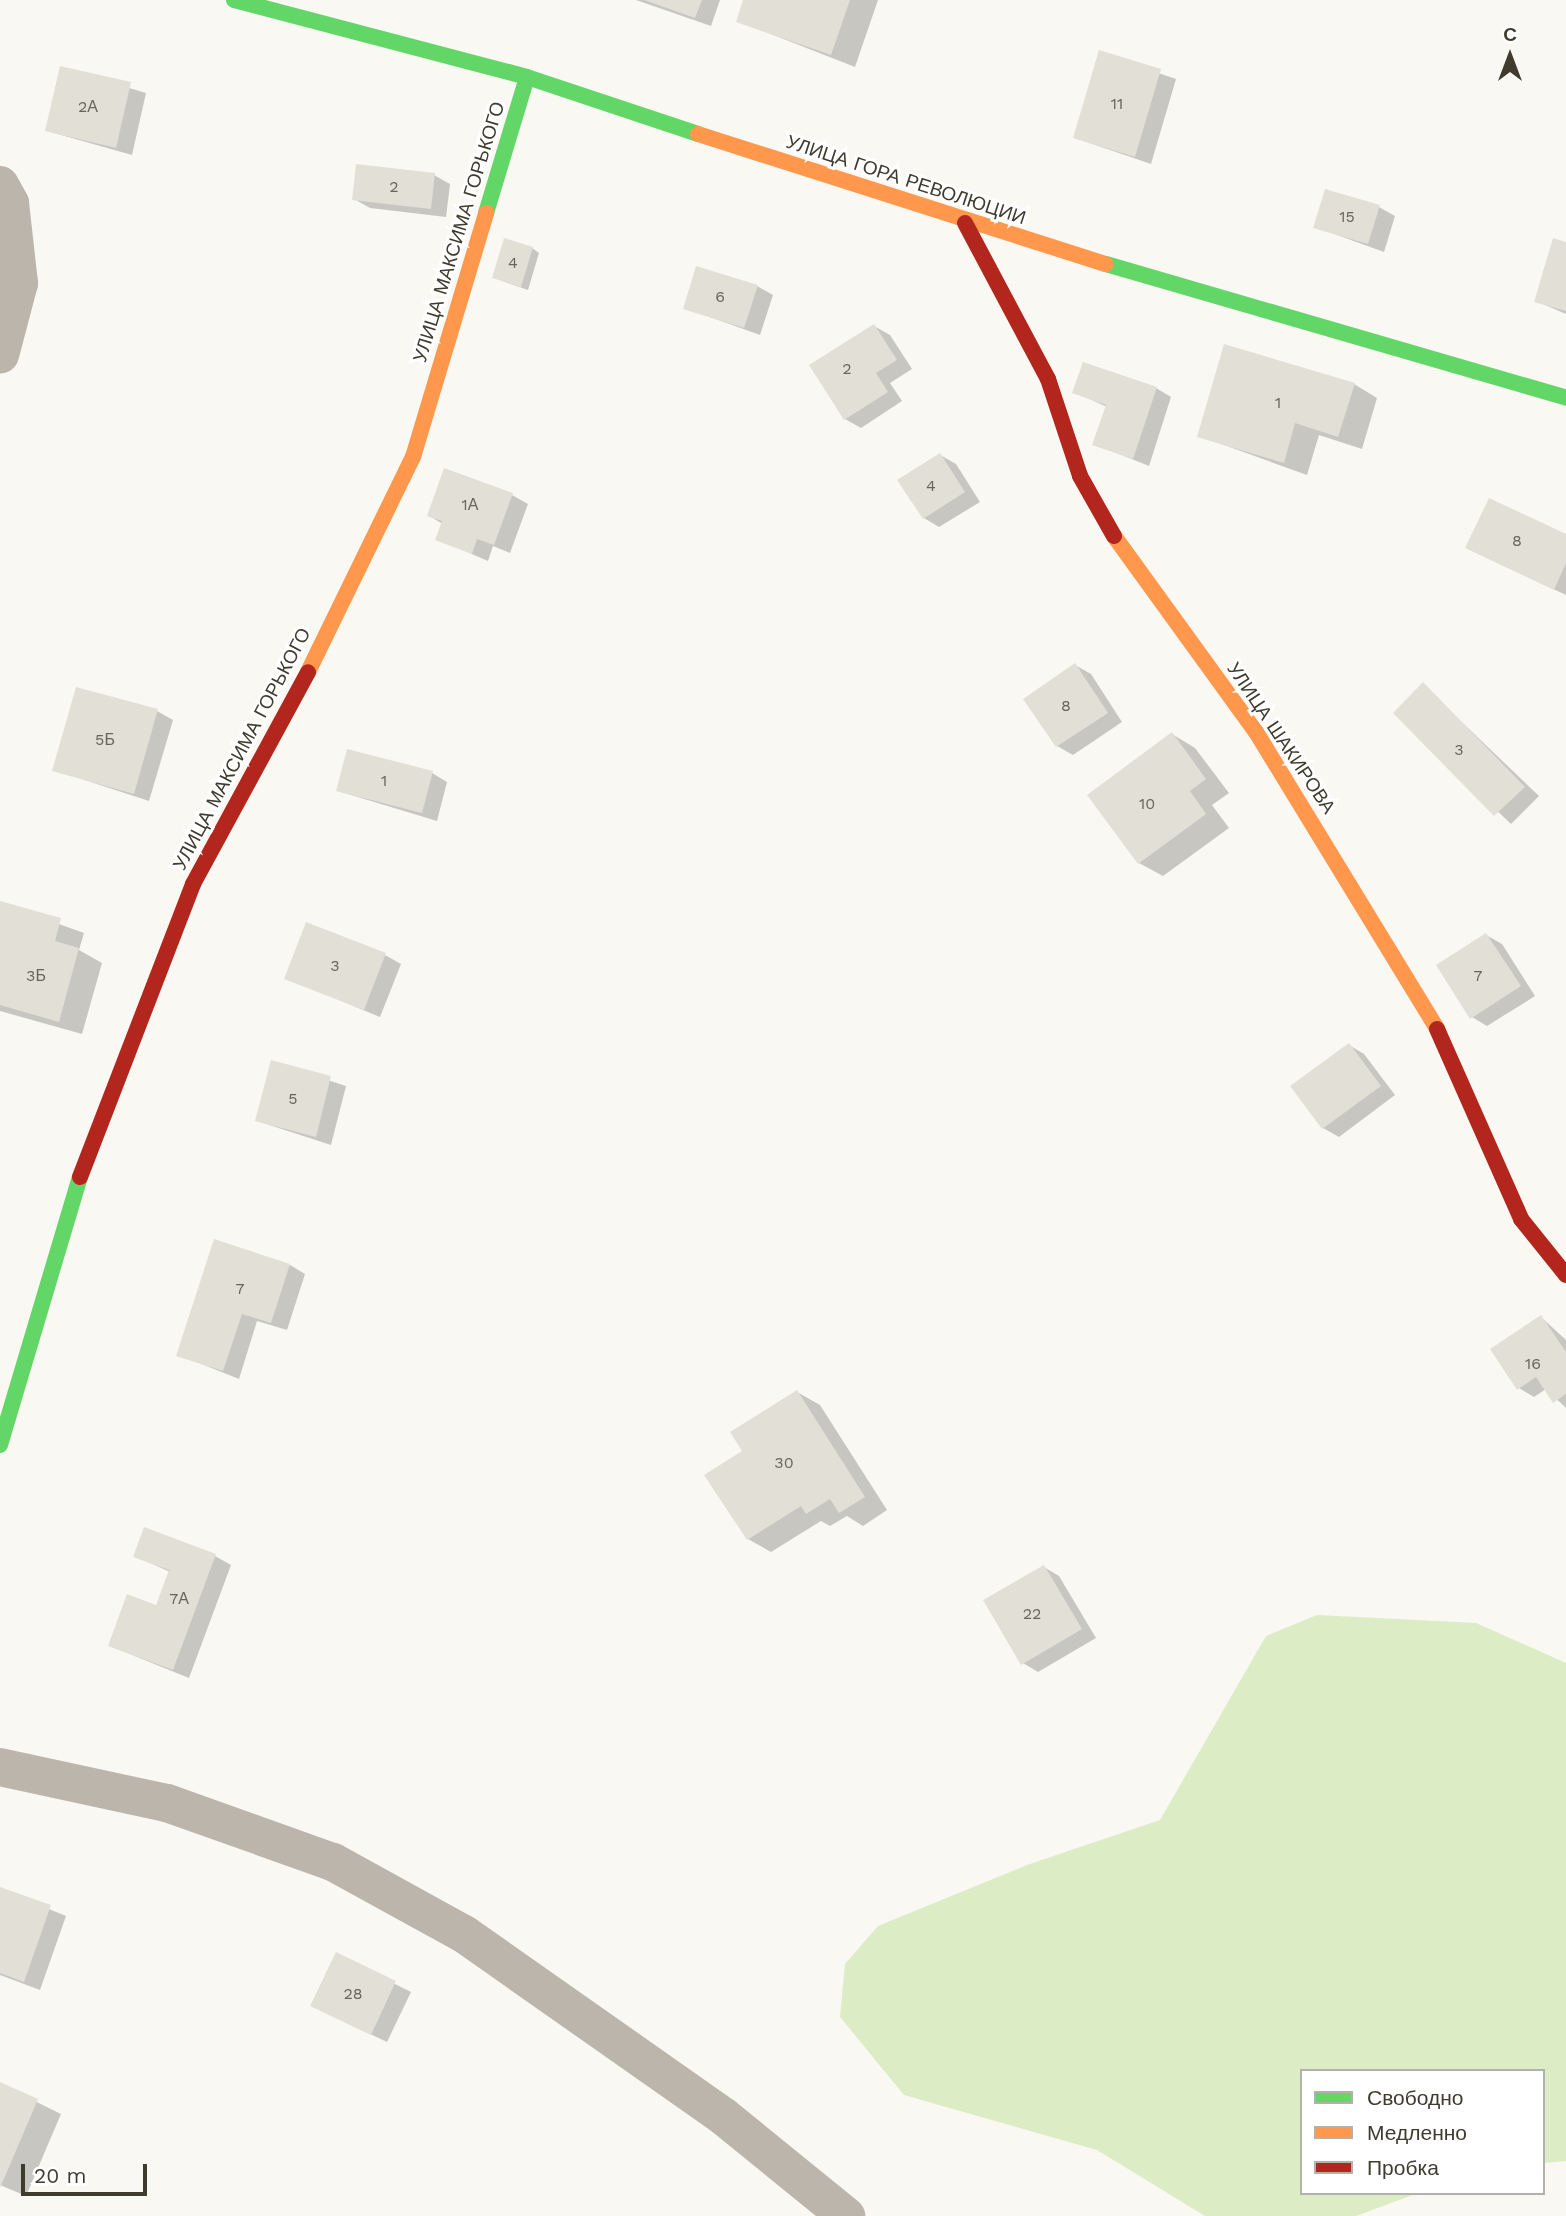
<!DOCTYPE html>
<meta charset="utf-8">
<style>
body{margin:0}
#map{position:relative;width:1566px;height:2216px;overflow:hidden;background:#faf8f2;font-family:"Work Sans",sans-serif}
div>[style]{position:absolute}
.green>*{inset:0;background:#dcecc5}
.shadow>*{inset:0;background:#0003}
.building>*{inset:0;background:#e2dfd6}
.street>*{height:38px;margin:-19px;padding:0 19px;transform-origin:19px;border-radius:19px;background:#bcb5ac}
.fast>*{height:16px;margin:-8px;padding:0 8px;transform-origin:8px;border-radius:8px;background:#63d668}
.slow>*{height:16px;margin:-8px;padding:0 8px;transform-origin:8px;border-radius:8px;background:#ff974d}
.jam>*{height:16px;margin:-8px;padding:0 8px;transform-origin:8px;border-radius:8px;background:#b3261e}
span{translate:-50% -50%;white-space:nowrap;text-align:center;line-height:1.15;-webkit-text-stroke:6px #fff;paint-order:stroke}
.number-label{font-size:16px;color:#68655a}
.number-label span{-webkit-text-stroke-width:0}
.street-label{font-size:19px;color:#3f3b2f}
.legend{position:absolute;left:1300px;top:2069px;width:245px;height:126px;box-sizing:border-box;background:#fff;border:2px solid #b2b1ac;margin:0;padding:9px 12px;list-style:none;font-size:21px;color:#3f3b2f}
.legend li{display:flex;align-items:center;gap:14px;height:35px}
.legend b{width:35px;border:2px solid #b2b1ac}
.north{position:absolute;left:1475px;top:21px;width:70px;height:70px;-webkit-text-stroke:5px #fff;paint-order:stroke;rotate:0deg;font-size:19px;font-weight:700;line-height:28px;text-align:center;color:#3f3b2f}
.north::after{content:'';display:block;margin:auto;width:24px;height:32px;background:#3f3b2f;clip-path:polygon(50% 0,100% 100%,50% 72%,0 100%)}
.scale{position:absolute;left:21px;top:2164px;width:126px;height:32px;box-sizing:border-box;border:4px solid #3f3b2f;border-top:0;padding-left:9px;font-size:21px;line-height:24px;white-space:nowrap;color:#3f3b2f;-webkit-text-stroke:5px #fff;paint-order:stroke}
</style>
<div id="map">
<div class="green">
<div style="clip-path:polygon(1317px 1615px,1476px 1623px,1566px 1663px,1566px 2161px,1543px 2163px,1543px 2071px,1302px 2071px,1302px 2193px,1418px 2193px,1356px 2216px,1205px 2216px,1097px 2150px,904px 2095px,840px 2017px,845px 1964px,878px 1926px,1027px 1865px,1160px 1820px,1266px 1636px)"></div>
</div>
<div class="shadow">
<div style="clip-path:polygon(636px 0,720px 0,711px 26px)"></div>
<div style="clip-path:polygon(745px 0,878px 0,855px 67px,738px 21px)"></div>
<div style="clip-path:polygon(1100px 53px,1176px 79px,1151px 164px,1075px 138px)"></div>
<div style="clip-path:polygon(62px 68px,146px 93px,132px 155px,47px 131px)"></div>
<div style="clip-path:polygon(434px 175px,450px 184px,446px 217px,370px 208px,354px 199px)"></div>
<div style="clip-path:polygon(1379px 207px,1395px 216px,1384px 252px,1315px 227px)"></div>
<div style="clip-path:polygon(1566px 244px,1566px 314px,1536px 301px)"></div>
<div style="clip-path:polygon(532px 248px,539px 253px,528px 290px,494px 278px)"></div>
<div style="clip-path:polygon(757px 286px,773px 295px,760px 335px,685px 308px)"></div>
<div style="clip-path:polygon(874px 326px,890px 335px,912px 369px,890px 383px,902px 401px,861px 428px,845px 419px)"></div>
<div style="clip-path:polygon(1354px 384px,1377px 398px,1362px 449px,1319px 435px,1307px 475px,1199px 436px)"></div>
<div style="clip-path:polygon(1156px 388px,1171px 397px,1149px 466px,1094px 444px,1107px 407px,1074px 392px)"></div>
<div style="clip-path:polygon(940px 455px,956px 464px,980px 502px,939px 527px,924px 518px)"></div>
<div style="clip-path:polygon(512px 495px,528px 504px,510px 553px,493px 546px,488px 561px,437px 539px,443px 524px,429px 516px)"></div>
<div style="clip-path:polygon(1566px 536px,1566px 595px,1483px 556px)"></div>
<div style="clip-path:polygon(1075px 665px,1091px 674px,1122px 722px,1073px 755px,1057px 746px)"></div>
<div style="clip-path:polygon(1423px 685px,1539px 796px,1511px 824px,1395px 713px)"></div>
<div style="clip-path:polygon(157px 711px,173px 720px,149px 801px,54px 770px)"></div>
<div style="clip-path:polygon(1172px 734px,1195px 748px,1229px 793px,1212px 805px,1229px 828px,1163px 876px,1139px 863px)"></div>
<div style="clip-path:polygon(432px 773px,447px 782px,437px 821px,338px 791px)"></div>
<div style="clip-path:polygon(0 903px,84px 933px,79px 950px,102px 963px,82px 1034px,0 1011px)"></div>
<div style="clip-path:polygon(1486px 935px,1502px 944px,1535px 996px,1487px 1026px,1472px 1017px)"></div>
<div style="clip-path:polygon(385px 955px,401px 964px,380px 1017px,286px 978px)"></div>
<div style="clip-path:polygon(1349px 1045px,1364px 1054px,1395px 1095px,1339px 1137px,1323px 1128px)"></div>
<div style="clip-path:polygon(272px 1062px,346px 1086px,331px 1145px,257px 1121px)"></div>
<div style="clip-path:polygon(290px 1265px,305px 1274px,287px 1330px,257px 1321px,239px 1379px,179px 1355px)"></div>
<div style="clip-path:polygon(1541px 1317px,1566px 1340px,1566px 1408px,1546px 1389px,1534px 1397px,1519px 1388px)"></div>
<div style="clip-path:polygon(797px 1392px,820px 1405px,887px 1510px,863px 1526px,847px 1516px,830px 1526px,821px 1521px,771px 1552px,748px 1539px,744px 1452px)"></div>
<div style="clip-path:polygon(135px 1556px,215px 1556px,231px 1565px,189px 1678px,110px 1646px,157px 1607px,170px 1572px)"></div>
<div style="clip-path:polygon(1044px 1567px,1059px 1576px,1096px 1638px,1038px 1672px,1023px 1663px)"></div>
<div style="clip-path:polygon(0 1889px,66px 1916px,40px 1990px,0 1975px)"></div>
<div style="clip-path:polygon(337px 1955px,411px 1992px,387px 2042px,328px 2014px)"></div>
<div style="clip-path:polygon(0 2084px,61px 2114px,26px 2196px,0 2185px)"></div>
</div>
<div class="building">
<div style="clip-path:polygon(644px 0,702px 0,695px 18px)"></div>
<div style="clip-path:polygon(743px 0,850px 0,831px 55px,736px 22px)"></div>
<div style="clip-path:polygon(1099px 50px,1161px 69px,1135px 157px,1073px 138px)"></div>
<div style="clip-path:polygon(60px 66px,131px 82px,116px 148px,45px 131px)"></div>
<div style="clip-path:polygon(356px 164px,435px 173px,431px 209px,352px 200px)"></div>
<div style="clip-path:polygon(1325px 189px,1380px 205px,1368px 244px,1313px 228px)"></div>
<div style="clip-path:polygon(504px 238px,533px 247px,521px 287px,492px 278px)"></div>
<div style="clip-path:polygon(1553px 238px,1566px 242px,1566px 311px,1534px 302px)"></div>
<div style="clip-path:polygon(696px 266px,758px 285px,744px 328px,683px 309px)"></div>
<div style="clip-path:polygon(874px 324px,897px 360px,876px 373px,888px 392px,844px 420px,809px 365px)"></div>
<div style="clip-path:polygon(1224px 344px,1355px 383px,1338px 437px,1295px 423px,1284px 463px,1197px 437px)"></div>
<div style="clip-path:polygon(1083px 362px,1157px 387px,1133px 459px,1092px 445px,1106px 405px,1072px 393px)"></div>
<div style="clip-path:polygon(940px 453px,965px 492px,923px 519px,897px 480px)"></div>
<div style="clip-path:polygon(444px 468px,513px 493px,494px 545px,477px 539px,472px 554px,435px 540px,442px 521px,427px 516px)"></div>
<div style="clip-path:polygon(1489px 498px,1566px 534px,1566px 563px,1554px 590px,1465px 548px)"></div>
<div style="clip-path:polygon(1075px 663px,1108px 713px,1056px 747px,1023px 699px)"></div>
<div style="clip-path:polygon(1423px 682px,1525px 787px,1494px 816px,1393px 713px)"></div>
<div style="clip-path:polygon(76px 687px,158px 709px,134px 794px,52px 771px)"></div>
<div style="clip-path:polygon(1172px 732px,1206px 779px,1190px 791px,1206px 814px,1138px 864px,1087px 795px)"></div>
<div style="clip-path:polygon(347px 749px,433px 771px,422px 813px,336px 791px)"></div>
<div style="clip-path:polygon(0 901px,61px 918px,55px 941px,79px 948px,59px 1022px,0 1005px)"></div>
<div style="clip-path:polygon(306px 922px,386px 953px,364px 1010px,284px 979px)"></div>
<div style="clip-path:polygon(1486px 933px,1521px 986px,1470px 1019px,1436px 965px)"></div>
<div style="clip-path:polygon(1349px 1043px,1381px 1086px,1322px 1129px,1290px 1086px)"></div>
<div style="clip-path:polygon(271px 1060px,331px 1076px,316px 1137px,255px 1121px)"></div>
<div style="clip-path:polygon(214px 1239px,290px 1264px,271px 1323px,242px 1314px,223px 1371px,176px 1356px)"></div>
<div style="clip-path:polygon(1541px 1315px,1566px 1352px,1566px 1394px,1553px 1403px,1536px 1377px,1517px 1390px,1490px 1349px)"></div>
<div style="clip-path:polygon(797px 1390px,865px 1497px,839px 1513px,830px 1499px,806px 1514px,801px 1506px,747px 1540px,704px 1475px,742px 1451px,730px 1432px)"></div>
<div style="clip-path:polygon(144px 1527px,216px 1554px,173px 1670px,108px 1646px,127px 1594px,156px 1605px,169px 1570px,133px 1557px)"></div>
<div style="clip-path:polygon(1044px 1565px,1082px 1629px,1021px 1665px,983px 1600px)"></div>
<div style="clip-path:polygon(0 1887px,51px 1905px,24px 1982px,0 1973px)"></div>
<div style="clip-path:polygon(336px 1952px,396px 1981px,371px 2035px,310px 2006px)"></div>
<div style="clip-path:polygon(0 2082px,38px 2099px,0 2188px)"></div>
</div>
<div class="street">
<div style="left:0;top:185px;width:21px;rotate:61deg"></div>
<div style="left:10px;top:203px;width:81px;rotate:83.6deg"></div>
<div style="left:19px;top:283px;width:74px;rotate:104.8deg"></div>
<div style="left:0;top:1767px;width:171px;rotate:12.2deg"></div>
<div style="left:167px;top:1803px;width:176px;rotate:19.6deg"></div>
<div style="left:333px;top:1862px;width:149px;rotate:28.8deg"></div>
<div style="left:464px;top:1934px;width:317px;rotate:35.1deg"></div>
<div style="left:723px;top:2116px;width:159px;rotate:39.1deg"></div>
</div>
<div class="fast">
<div style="left:234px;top:0;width:303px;rotate:14.7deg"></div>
<div style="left:527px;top:77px;width:180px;rotate:18.4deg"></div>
<div style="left:486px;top:213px;width:142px;rotate:-73.2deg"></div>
<div style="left:1106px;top:264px;width:479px;rotate:16.2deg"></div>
<div style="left:0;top:1445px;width:280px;rotate:-73.4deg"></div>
</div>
<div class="slow">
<div style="left:698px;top:134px;width:428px;rotate:17.7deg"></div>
<div style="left:1114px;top:536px;width:242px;rotate:54.1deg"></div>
<div style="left:1256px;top:732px;width:348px;rotate:58.6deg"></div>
<div style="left:308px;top:672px;width:239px;rotate:-64deg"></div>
<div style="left:413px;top:457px;width:255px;rotate:-73.3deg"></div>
</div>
<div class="jam">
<div style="left:965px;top:223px;width:177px;rotate:62deg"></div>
<div style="left:1048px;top:379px;width:102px;rotate:71.7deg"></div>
<div style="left:1080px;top:476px;width:69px;rotate:60.5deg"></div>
<div style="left:1437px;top:1029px;width:208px;rotate:66.1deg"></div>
<div style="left:1521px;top:1219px;width:72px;rotate:51.2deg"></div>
<div style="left:80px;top:1177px;width:314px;rotate:-68.9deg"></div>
<div style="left:193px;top:884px;width:241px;rotate:-61.5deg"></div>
</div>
<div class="number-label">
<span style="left:1117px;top:104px">11</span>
<span style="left:88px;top:107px">2А</span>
<span style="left:394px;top:187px">2</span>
<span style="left:1347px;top:217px">15</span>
<span style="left:513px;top:263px">4</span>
<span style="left:720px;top:297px">6</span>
<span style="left:847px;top:369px">2</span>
<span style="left:1278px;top:403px">1</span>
<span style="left:931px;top:486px">4</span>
<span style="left:470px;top:505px">1А</span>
<span style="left:1517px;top:541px">8</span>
<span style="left:1066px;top:706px">8</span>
<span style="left:105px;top:740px">5Б</span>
<span style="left:1459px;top:750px">3</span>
<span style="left:384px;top:781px">1</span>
<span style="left:1147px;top:804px">10</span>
<span style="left:335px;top:966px">3</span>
<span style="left:36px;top:976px">3Б</span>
<span style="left:1478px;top:976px">7</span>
<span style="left:293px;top:1099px">5</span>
<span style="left:240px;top:1289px">7</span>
<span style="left:1533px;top:1364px">16</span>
<span style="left:784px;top:1463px">30</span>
<span style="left:179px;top:1599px">7А</span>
<span style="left:1032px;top:1614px">22</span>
<span style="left:353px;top:1994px">28</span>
</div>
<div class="street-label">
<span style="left:906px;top:180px;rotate:18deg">УЛИЦА ГОРА РЕВОЛЮЦИИ</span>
<span style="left:459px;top:232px;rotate:-73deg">УЛИЦА МАКСИМА ГОРЬКОГО</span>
<span style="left:1281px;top:738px;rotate:56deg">УЛИЦА ШАКИРОВА</span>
<span style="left:242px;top:749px;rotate:-62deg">УЛИЦА МАКСИМА ГОРЬКОГО</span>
</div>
<ul class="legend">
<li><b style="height:9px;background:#63d668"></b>Свободно</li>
<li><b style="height:9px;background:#ff974d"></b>Медленно</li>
<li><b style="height:9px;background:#b3261e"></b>Пробка</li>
</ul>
<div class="north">С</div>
<div class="scale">20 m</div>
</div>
